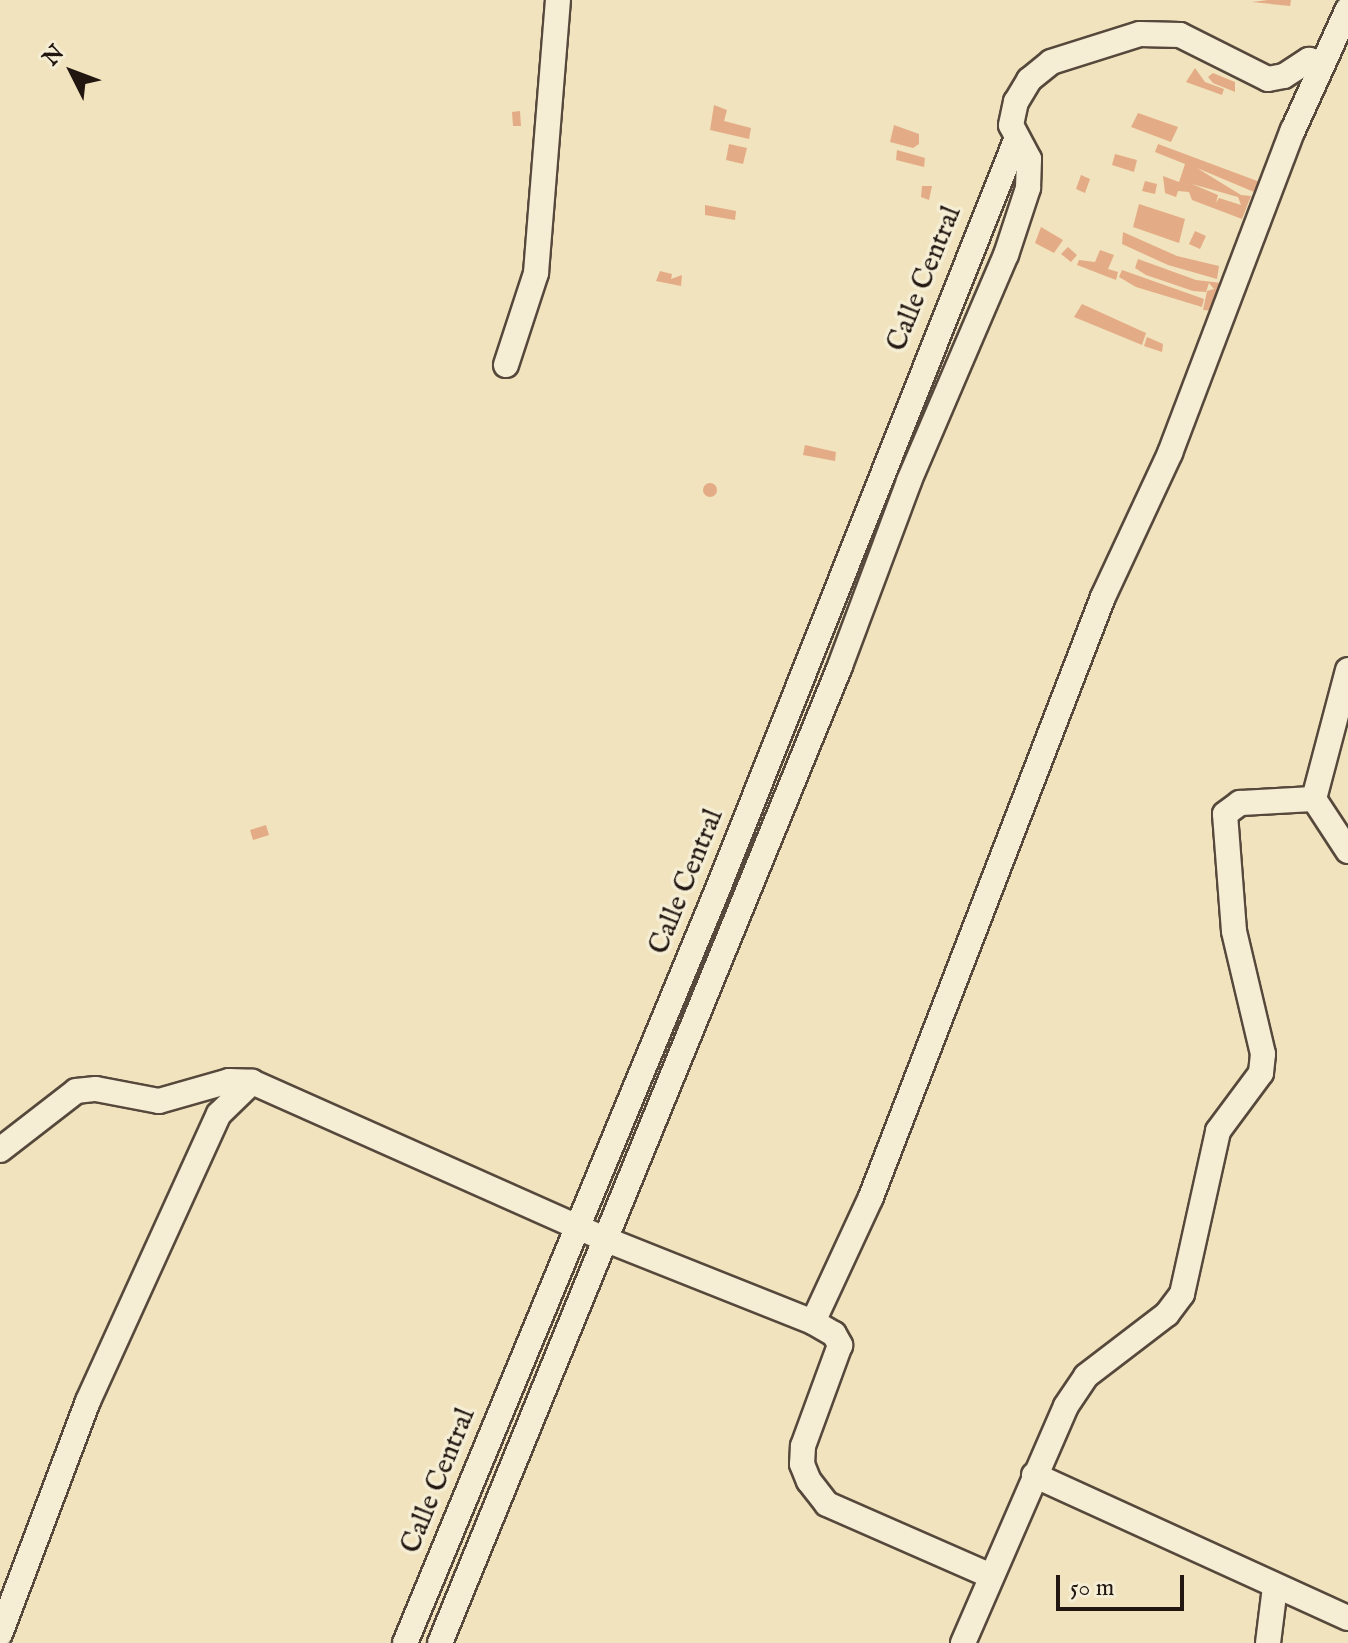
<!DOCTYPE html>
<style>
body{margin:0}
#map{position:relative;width:1348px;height:1643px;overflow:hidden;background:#f0e3bd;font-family:"IM FELL English",serif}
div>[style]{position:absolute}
.building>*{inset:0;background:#e4ac86}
.round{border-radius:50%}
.roads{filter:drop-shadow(2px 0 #56493c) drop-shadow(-2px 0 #56493c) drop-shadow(0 2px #56493c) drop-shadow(0 -2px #56493c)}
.minor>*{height:24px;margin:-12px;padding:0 12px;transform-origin:12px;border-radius:12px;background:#f5edd4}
span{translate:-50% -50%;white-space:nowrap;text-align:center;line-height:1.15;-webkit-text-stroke:7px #f5edd4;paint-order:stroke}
.street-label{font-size:28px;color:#221611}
.north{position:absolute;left:32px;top:32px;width:80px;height:80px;-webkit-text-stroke:6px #f5edd4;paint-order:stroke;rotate:312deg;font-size:22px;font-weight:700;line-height:32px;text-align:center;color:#221611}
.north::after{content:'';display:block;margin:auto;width:28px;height:36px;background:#221611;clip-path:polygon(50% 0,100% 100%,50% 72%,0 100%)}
.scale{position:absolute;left:1056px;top:1575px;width:128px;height:36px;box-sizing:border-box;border:4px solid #221611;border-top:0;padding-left:10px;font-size:24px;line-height:28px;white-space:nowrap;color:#221611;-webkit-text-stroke:6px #f5edd4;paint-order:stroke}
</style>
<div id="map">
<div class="building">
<div style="clip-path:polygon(1268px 0,1291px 0,1290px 6px,1252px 2px)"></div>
<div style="clip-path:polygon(1195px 68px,1205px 82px,1224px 89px,1222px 95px,1186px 82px)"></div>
<div style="clip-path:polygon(1213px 73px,1235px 82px,1235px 92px,1213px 83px,1208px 77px)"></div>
<div style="clip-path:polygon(714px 105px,727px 110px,724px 121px,751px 128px,749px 139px,710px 130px)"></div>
<div style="clip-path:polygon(520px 111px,521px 126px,513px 126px,512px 112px)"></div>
<div style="clip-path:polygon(1138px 113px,1178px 127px,1171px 142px,1131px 127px)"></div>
<div style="clip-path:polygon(894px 125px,919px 134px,919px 144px,913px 148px,890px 142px)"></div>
<div style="clip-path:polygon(729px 144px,747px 148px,743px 164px,726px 160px)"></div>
<div style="clip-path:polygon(evenodd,1158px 144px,1260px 182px,1254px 192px,1197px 168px,1241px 195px,1251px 196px,1242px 219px,1192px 200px,1189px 192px,1178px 191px,1176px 197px,1165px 193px,1163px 176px,1179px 182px,1185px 164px,1155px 152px,1158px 144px,1192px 184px,1238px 197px,1241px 205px,1219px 198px,1216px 203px,1218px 195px,1192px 184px)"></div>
<div style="clip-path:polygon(897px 150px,925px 158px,924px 167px,896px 160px)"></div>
<div style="clip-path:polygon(1115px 154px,1137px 160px,1134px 172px,1112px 165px)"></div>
<div style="clip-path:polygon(1081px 175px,1090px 179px,1085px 193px,1076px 189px)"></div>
<div style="clip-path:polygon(1145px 181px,1157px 184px,1155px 194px,1142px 191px)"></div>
<div style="clip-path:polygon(922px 186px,932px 186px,929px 200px,921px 197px)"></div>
<div style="clip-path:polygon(1139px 204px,1185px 219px,1179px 243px,1133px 227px)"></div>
<div style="clip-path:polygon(705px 205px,736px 211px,735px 220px,705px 215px)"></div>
<div style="clip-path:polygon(1041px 227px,1063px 240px,1054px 253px,1035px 243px)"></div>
<div style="clip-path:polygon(1195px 231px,1206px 236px,1200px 249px,1189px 244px)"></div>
<div style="clip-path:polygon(1123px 232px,1177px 256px,1219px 266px,1217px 279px,1168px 265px,1122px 244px)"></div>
<div style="clip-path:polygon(1068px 247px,1077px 255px,1071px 262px,1061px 254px)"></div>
<div style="clip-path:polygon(1100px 250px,1114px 255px,1108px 269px,1118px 272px,1116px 280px,1077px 265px,1079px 260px,1095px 262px)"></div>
<div style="clip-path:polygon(1138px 259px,1196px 280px,1221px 283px,1214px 311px,1203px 310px,1207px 291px,1214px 289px,1209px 283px,1206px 292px,1193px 291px,1146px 275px,1135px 268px)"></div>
<div style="clip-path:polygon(1122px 270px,1204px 299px,1202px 307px,1136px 287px,1119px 277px)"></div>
<div style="clip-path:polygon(660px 271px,672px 274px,671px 279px,682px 275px,681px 286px,656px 281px)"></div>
<div style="clip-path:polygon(1082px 304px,1146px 333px,1142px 345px,1074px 317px)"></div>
<div style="clip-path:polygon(1147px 337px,1163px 344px,1162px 352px,1144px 346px)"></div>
<div style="clip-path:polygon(805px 445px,836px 452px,835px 461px,803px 455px)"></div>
<div class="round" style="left:703px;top:483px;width:14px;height:14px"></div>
<div style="clip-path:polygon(266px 825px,269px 835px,253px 840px,250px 830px)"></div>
</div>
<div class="roads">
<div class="minor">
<div style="left:506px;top:365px;width:97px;rotate:-71.9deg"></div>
<div style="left:536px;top:273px;width:274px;rotate:-85.4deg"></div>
<div style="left:1348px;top:670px;width:133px;rotate:104.8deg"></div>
<div style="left:1314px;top:799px;width:62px;rotate:56.8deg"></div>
<div style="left:0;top:1150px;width:96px;rotate:-37.8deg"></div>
<div style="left:76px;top:1091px;width:20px;rotate:-6deg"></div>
<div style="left:96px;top:1089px;width:64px;rotate:10.8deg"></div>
<div style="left:159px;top:1101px;width:73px;rotate:-15.9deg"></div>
<div style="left:229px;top:1081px;width:23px;rotate:2deg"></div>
<div style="left:252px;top:1082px;width:389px;rotate:24deg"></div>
<div style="left:607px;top:1240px;width:222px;rotate:21.7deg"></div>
<div style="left:813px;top:1322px;width:24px;rotate:30deg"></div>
<div style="left:834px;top:1334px;width:13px;rotate:61deg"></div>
<div style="left:840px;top:1345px;width:108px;rotate:110.1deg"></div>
<div style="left:803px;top:1446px;width:18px;rotate:93deg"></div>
<div style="left:802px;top:1464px;width:18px;rotate:68deg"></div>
<div style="left:809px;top:1481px;width:29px;rotate:52deg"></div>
<div style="left:827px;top:1504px;width:179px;rotate:23.7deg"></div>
<div style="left:813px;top:1322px;width:138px;rotate:-65.1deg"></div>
<div style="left:871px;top:1197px;width:643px;rotate:-68.86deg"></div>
<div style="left:1103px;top:597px;width:159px;rotate:-65deg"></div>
<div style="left:1170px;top:453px;width:346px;rotate:-69.2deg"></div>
<div style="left:1293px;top:130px;width:133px;rotate:-65.6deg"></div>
<div style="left:1034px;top:1475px;width:345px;rotate:24.5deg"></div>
<div style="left:0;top:1634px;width:249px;rotate:-69.3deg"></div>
<div style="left:88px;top:1401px;width:315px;rotate:-65.5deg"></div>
<div style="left:219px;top:1114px;width:46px;rotate:-44.1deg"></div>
<div style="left:405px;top:1643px;width:820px;rotate:-67.47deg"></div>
<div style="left:719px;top:886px;width:803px;rotate:-68.29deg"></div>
<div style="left:440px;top:1643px;width:1056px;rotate:-67.73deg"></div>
<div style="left:840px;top:666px;width:197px;rotate:-69.5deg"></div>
<div style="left:909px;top:481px;width:246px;rotate:-66.8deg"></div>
<div style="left:1006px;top:255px;width:71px;rotate:-71.8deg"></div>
<div style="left:1028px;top:188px;width:29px;rotate:-88deg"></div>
<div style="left:1029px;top:159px;width:38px;rotate:-118deg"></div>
<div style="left:1011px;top:125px;width:24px;rotate:-78deg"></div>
<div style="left:1016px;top:102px;width:26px;rotate:-59deg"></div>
<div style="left:1029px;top:80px;width:28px;rotate:-39deg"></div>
<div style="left:1051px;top:62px;width:93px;rotate:-17.5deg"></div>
<div style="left:1140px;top:34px;width:40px;rotate:1.4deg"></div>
<div style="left:1180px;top:35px;width:98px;rotate:26.6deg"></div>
<div style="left:1268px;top:79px;width:16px;rotate:-11deg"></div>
<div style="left:1284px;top:76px;width:30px;rotate:-33deg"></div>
<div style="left:1309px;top:60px;width:13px;rotate:18deg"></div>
<div style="left:963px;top:1643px;width:258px;rotate:-66.5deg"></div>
<div style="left:1066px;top:1406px;width:36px;rotate:-56deg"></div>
<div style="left:1086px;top:1376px;width:102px;rotate:-37.4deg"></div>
<div style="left:1167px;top:1314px;width:25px;rotate:-53deg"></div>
<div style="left:1182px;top:1294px;width:167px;rotate:-77.5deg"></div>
<div style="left:1218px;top:1131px;width:72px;rotate:-53.4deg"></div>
<div style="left:1261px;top:1073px;width:19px;rotate:-84deg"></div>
<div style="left:1263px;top:1054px;width:126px;rotate:-103.3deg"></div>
<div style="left:1234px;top:931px;width:117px;rotate:-94.4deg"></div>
<div style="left:1225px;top:814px;width:19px;rotate:-36deg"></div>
<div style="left:1240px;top:803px;width:74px;rotate:-3.1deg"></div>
<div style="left:1268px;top:1643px;width:56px;rotate:-82.9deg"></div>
</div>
</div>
<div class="street-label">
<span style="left:925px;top:279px;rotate:-68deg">Calle Central</span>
<span style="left:687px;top:882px;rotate:-68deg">Calle Central</span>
<span style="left:439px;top:1481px;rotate:-68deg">Calle Central</span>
</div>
<div class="north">N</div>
<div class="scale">50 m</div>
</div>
